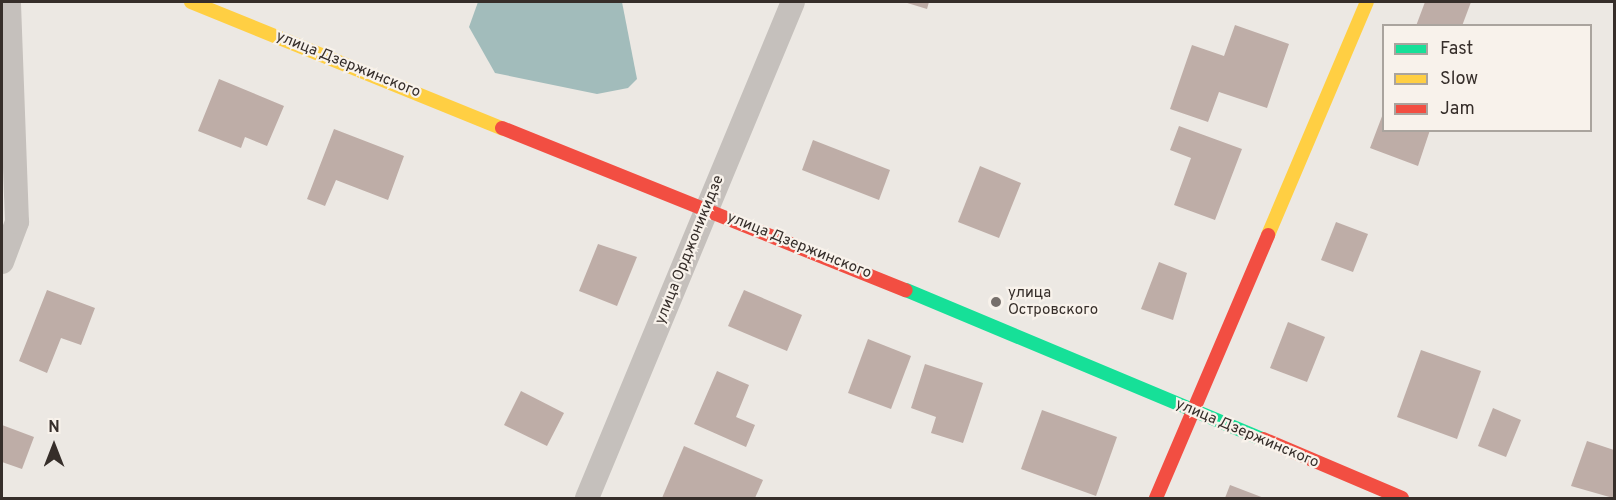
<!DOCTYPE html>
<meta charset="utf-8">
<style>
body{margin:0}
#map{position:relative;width:1616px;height:500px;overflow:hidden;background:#ece8e3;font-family:Overpass,sans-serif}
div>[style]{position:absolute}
.water>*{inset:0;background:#a2bcbb}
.building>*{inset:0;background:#beada7}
.street>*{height:24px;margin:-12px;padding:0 12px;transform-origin:12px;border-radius:12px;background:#c5c0bc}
.fast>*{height:14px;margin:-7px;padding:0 7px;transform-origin:7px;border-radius:7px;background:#16e098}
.slow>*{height:14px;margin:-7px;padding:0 7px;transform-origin:7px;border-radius:7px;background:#ffcf43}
.jam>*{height:14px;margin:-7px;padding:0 7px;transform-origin:7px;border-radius:7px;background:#f24e42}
.dots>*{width:16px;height:16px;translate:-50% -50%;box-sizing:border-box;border:3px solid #f8f2eb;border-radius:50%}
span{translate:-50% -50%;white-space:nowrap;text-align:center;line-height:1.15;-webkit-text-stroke:4.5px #f8f2eb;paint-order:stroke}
.street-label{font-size:15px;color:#362e2a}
.poi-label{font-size:15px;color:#362e2a}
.left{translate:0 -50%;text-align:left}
.frame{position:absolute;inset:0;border:3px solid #362e2a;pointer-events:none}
.legend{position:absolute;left:1382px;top:24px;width:210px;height:108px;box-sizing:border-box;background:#f8f2eb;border:2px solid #aaa49e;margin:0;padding:8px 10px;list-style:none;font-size:18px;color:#362e2a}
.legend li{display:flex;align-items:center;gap:12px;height:30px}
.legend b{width:30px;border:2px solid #aaa49e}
.north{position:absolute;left:24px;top:416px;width:60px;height:60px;-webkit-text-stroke:4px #f8f2eb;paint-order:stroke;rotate:0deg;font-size:16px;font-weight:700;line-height:24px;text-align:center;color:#362e2a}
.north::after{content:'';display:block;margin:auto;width:21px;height:27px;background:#362e2a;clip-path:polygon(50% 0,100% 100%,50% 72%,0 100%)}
</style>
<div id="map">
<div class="water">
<div style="clip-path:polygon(478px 2px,622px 2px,637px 79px,628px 88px,597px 94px,495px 73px,469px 27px)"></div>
</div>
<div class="building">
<div style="clip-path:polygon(904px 2px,929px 2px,927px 9px)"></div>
<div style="clip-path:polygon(1425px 2px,1471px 2px,1462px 26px,1416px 26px)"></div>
<div style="clip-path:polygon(1235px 25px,1289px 44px,1267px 108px,1219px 92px,1208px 122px,1170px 109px,1192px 45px,1224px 56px)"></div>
<div style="clip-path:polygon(219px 79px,284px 106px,267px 146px,245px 137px,241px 148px,198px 131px)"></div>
<div style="clip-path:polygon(1384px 111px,1384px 130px,1430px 130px,1418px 166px,1370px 148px)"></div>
<div style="clip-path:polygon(1179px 126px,1242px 149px,1215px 220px,1174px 205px,1191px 158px,1170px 150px)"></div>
<div style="clip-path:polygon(334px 129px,404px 156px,388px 200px,336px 180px,325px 206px,307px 199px)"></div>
<div style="clip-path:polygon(813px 140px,890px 170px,879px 200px,802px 170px)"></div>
<div style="clip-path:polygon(980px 166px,1021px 183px,999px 238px,958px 222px)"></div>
<div style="clip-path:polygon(1336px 222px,1368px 234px,1353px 272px,1321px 260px)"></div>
<div style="clip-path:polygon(598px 244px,637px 257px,617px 306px,579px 291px)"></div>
<div style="clip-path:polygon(1159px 262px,1187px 273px,1173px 320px,1141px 309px)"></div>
<div style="clip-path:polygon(47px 290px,95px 308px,81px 345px,61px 338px,47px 373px,19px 361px)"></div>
<div style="clip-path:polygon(744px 290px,802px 315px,787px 351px,728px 326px)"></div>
<div style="clip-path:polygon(1288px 322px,1325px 337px,1307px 382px,1270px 368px)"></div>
<div style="clip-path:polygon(868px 339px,911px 356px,891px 409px,848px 393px)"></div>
<div style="clip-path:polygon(1421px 350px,1481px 371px,1457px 439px,1397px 417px)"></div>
<div style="clip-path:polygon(925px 364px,983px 383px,963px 443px,931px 433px,936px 417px,911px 408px)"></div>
<div style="clip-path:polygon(717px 371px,749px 385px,736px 417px,755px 425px,746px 447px,694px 424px)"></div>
<div style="clip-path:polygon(521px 391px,564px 413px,547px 446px,504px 425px)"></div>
<div style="clip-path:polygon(1493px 408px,1521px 420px,1506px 457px,1478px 446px)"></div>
<div style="clip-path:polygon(1042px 410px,1117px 437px,1096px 496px,1021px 469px)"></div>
<div style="clip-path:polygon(2px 425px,34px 437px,22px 469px,2px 462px)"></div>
<div style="clip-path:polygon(1587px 441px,1614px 450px,1613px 498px,1571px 486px)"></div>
<div style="clip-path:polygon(684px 446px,763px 480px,755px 498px,662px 498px)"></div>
<div style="clip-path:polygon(1230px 485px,1264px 498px,1225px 498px)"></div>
</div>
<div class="street">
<div style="left:2px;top:262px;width:43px;rotate:-69.4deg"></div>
<div style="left:17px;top:222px;width:220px;rotate:-92.1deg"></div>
<div style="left:587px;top:498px;width:537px;rotate:-67.45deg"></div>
</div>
<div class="fast">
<div style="left:906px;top:290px;width:387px;rotate:22.7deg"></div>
</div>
<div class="slow">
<div style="left:191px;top:2px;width:336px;rotate:22.1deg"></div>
<div style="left:1268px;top:235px;width:253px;rotate:-67deg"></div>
</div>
<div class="jam">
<div style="left:502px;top:128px;width:435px;rotate:21.9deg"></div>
<div style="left:1263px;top:439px;width:151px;rotate:23deg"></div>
<div style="left:1156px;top:498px;width:286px;rotate:-66.9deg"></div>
</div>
<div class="dots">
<div style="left:996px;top:302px;background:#766f6b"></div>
</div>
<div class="street-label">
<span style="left:348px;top:65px;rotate:22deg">улица Дзержинского</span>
<span style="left:799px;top:246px;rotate:22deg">улица Дзержинского</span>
<span style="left:690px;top:250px;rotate:-68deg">улица Орджоникидзе</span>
<span style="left:1247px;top:434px;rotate:23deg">улица Дзержинского</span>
</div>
<div class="poi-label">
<span class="left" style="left:1008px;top:302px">улица<br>Островского</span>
</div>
<div class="frame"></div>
<ul class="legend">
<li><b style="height:8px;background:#16e098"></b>Fast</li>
<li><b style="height:8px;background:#ffcf43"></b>Slow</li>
<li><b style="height:8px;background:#f24e42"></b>Jam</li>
</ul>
<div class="north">N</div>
</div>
